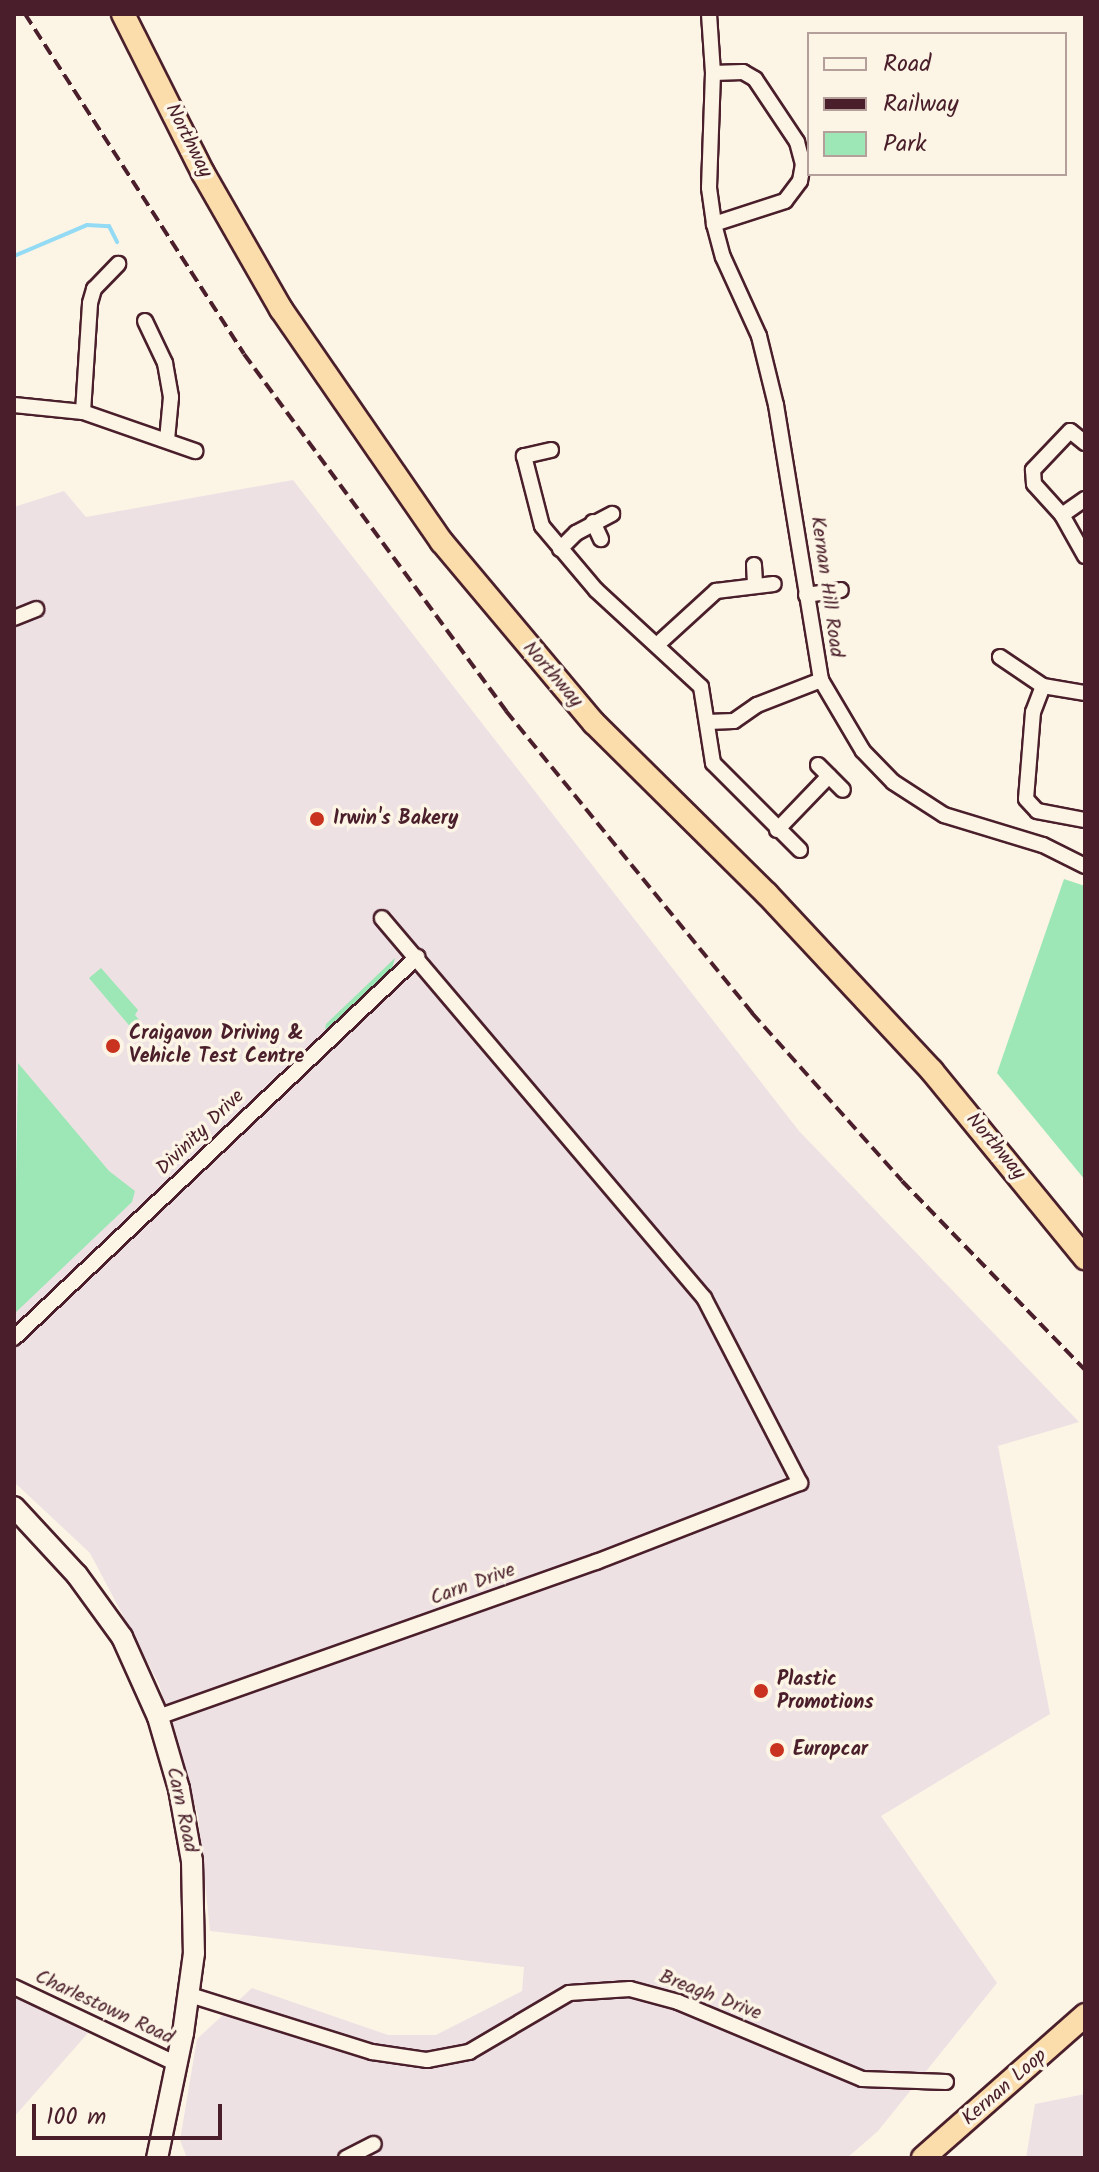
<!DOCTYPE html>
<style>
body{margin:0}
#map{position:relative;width:1099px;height:2172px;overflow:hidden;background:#fcf5e5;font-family:Kalam,sans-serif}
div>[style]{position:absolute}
.built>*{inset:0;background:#eee1e4}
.green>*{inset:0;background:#9de6b5}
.stream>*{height:4px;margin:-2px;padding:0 2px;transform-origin:2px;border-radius:2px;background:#93daf5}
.roads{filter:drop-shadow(2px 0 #4a1f2b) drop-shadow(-2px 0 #4a1f2b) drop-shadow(0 2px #4a1f2b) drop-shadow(0 -2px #4a1f2b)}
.minor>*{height:14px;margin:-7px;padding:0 7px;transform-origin:7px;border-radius:7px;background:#fcf5e5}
.secondary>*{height:20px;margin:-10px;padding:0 10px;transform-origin:10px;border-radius:10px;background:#fcf5e5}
.trunk>*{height:22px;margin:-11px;padding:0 11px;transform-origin:11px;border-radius:11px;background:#fbdcab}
.rail>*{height:4px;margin-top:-2px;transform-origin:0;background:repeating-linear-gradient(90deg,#4a1f2b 0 12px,transparent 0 18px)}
.dots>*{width:22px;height:22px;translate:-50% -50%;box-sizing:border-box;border:4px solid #fcf5e5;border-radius:50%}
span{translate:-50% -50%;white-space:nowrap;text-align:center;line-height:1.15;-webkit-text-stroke:7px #fcf5e5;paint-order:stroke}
.street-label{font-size:20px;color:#4a1f2b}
.poi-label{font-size:20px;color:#4a1f2b;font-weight:700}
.left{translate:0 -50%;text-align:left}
.frame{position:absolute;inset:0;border:16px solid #4a1f2b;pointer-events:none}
.legend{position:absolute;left:807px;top:32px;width:260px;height:144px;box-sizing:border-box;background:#fcf5e5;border:2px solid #b59f9b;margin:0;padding:10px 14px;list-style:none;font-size:24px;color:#4a1f2b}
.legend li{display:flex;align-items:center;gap:16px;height:40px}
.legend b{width:40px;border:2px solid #b59f9b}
.scale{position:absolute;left:32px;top:2104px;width:190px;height:36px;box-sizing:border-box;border:4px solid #4a1f2b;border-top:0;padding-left:10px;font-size:24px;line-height:28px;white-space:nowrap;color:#4a1f2b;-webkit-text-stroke:6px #fcf5e5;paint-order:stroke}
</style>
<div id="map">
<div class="built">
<div style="clip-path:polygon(293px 480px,799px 1131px,1079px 1422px,998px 1446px,1050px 1714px,881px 1816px,997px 1983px,878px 2131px,847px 2158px,187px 2158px,180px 2140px,197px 2039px,252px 1988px,388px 2035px,436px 2035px,522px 1991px,524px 1967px,210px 1931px,198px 1816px,159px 1684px,90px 1553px,14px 1482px,14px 507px,64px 491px,86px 517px)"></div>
<div style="clip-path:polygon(14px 1996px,88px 2033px,14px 2117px)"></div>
<div style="clip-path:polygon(1085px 2094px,1085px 2158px,1026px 2158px,1035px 2104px)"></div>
</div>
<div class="green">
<div style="clip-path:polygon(1064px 879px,1085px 886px,1085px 1180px,997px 1073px)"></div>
<div style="clip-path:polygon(395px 958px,391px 972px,325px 1030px,326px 1024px)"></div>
<div style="clip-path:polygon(101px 968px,138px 1010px,135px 1015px,146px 1028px,144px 1043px,89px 978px)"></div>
<div style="clip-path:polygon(18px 1063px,109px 1171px,135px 1191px,132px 1202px,14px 1314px)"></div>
</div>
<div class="stream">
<div style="left:14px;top:256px;width:79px;rotate:-23deg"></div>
<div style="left:87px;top:225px;width:22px;rotate:3deg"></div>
<div style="left:109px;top:226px;width:18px;rotate:63deg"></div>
</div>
<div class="roads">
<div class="minor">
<div style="left:709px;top:14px;width:59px;rotate:86.1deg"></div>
<div style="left:713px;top:73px;width:115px;rotate:92deg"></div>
<div style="left:709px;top:188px;width:36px;rotate:82deg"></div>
<div style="left:714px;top:224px;width:34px;rotate:75deg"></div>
<div style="left:723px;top:257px;width:87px;rotate:65.5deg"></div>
<div style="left:759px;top:336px;width:71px;rotate:76.2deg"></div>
<div style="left:776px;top:405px;width:279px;rotate:80.7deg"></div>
<div style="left:821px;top:680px;width:82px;rotate:59.4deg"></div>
<div style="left:863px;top:751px;width:43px;rotate:45.9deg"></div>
<div style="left:893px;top:782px;width:61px;rotate:32.9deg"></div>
<div style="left:944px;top:815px;width:103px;rotate:16.9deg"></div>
<div style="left:1043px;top:845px;width:47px;rotate:26.6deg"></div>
<div style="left:713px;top:73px;width:30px;rotate:-2deg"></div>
<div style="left:743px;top:72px;width:14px;rotate:30deg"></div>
<div style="left:755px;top:79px;width:76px;rotate:56.3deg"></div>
<div style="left:797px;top:142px;width:23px;rotate:75deg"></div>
<div style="left:803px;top:164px;width:17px;rotate:100deg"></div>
<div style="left:800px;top:181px;width:25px;rotate:127deg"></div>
<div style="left:785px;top:201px;width:75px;rotate:162.1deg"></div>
<div style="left:145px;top:321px;width:47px;rotate:64.5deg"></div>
<div style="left:165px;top:363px;width:35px;rotate:80deg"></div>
<div style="left:171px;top:397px;width:43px;rotate:95.3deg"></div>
<div style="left:14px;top:405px;width:69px;rotate:5.8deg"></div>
<div style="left:83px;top:412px;width:119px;rotate:19.2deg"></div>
<div style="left:83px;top:412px;width:109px;rotate:-86.3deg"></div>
<div style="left:90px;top:303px;width:15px;rotate:-74deg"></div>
<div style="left:94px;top:289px;width:35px;rotate:-46deg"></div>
<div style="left:1085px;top:443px;width:19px;rotate:-141deg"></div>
<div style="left:1070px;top:431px;width:54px;rotate:133.5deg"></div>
<div style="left:1033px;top:470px;width:14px;rotate:86deg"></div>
<div style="left:1034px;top:484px;width:42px;rotate:47.9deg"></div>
<div style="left:1062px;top:515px;width:47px;rotate:60.7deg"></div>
<div style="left:551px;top:450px;width:28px;rotate:167deg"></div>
<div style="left:524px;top:456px;width:72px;rotate:75.6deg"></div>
<div style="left:542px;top:526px;width:84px;rotate:49.8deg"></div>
<div style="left:596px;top:590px;width:143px;rotate:42.7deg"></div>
<div style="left:701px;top:687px;width:77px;rotate:81deg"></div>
<div style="left:713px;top:763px;width:123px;rotate:45deg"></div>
<div style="left:1062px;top:515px;width:28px;rotate:-35deg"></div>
<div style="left:593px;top:522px;width:19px;rotate:65deg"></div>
<div style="left:560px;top:549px;width:23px;rotate:-45deg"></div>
<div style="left:576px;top:533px;width:41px;rotate:-27.8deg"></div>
<div style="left:754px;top:565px;width:20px;rotate:87deg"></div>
<div style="left:806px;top:595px;width:35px;rotate:-8deg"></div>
<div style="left:14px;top:618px;width:24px;rotate:-22deg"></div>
<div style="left:658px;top:644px;width:79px;rotate:-42.4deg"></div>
<div style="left:716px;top:591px;width:58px;rotate:-6.9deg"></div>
<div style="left:1000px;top:657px;width:52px;rotate:34deg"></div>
<div style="left:1043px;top:686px;width:43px;rotate:9.5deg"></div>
<div style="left:1043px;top:686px;width:28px;rotate:111deg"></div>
<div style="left:1033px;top:712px;width:87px;rotate:94.6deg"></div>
<div style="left:1026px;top:799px;width:16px;rotate:47deg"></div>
<div style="left:1037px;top:811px;width:49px;rotate:10.6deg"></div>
<div style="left:707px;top:722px;width:27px;rotate:-2deg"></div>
<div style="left:734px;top:721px;width:28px;rotate:-35deg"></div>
<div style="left:757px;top:705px;width:69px;rotate:-21.3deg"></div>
<div style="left:818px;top:765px;width:35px;rotate:45deg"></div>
<div style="left:777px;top:830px;width:75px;rotate:-46.1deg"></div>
<div style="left:14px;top:1338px;width:555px;rotate:-43.39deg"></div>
<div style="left:158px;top:1717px;width:465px;rotate:-19.5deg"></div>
<div style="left:596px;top:1562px;width:219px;rotate:-21.2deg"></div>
<div style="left:800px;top:1483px;width:208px;rotate:-117.4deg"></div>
<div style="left:704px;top:1298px;width:498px;rotate:-130.3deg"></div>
<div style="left:14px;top:1987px;width:180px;rotate:25.3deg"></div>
<div style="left:190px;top:1995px;width:191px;rotate:17.4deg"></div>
<div style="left:372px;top:2052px;width:56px;rotate:8.3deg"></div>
<div style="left:427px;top:2060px;width:43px;rotate:-10.8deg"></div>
<div style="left:469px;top:2052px;width:116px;rotate:-30.5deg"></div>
<div style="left:569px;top:1993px;width:61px;rotate:-3.8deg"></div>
<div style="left:630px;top:1989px;width:50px;rotate:15.2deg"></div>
<div style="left:678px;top:2002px;width:199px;rotate:22.7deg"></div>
<div style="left:862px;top:2079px;width:84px;rotate:2deg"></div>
<div style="left:346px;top:2158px;width:31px;rotate:-27deg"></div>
</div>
<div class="secondary">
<div style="left:14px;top:1507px;width:93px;rotate:47.2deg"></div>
<div style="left:77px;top:1575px;width:77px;rotate:54deg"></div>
<div style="left:122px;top:1637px;width:88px;rotate:65.8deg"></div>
<div style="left:158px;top:1717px;width:75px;rotate:73.7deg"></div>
<div style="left:179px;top:1789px;width:73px;rotate:79.8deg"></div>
<div style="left:192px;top:1861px;width:92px;rotate:88.8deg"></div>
<div style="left:194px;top:1953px;width:81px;rotate:97.8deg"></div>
<div style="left:183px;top:2033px;width:128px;rotate:101.7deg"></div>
</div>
<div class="trunk">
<div style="left:123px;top:14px;width:178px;rotate:63.3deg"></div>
<div style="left:203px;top:173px;width:157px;rotate:60.2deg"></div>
<div style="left:281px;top:309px;width:283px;rotate:55.4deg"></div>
<div style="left:442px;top:542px;width:236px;rotate:50deg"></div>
<div style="left:594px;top:723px;width:243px;rotate:44.7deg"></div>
<div style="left:767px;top:894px;width:242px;rotate:47deg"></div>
<div style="left:932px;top:1071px;width:242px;rotate:50.7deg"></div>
<div style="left:923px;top:2158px;width:216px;rotate:-41.4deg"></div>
</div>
</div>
<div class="rail">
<div style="left:25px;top:14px;width:404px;rotate:57.2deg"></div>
<div style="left:244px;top:354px;width:443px;rotate:53.7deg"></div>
<div style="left:506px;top:711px;width:390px;rotate:50.8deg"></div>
<div style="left:752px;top:1013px;width:225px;rotate:48.2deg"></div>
<div style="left:902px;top:1181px;width:263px;rotate:45.9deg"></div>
</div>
<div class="dots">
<div style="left:317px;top:819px;background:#c8321e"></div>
<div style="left:113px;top:1046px;background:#c8321e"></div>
<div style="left:761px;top:1691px;background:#c8321e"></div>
<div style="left:777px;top:1750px;background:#c8321e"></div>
</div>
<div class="street-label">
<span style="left:188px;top:141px;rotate:63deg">Northway</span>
<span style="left:826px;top:587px;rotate:82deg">Kernan Hill Road</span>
<span style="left:552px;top:675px;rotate:49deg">Northway</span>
<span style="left:201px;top:1133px;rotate:-44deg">Divinity Drive</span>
<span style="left:995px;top:1147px;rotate:50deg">Northway</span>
<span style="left:473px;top:1585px;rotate:-20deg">Carn Drive</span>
<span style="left:181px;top:1810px;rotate:78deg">Carn Road</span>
<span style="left:710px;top:1996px;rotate:21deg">Breagh Drive</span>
<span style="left:104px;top:2008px;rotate:25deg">Charlestown Road</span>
<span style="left:1005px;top:2088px;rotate:-41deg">Kernan Loop</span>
</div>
<div class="poi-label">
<span class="left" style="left:333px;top:819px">Irwin's Bakery</span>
<span class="left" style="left:129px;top:1046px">Craigavon Driving &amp;<br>Vehicle Test Centre</span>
<span class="left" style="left:777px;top:1692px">Plastic<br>Promotions</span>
<span class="left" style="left:793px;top:1750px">Europcar</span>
</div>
<div class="frame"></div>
<ul class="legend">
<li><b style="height:10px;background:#fcf5e5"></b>Road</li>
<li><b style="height:10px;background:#4a1f2b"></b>Railway</li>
<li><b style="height:22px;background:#9de6b5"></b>Park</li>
</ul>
<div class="scale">100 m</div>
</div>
